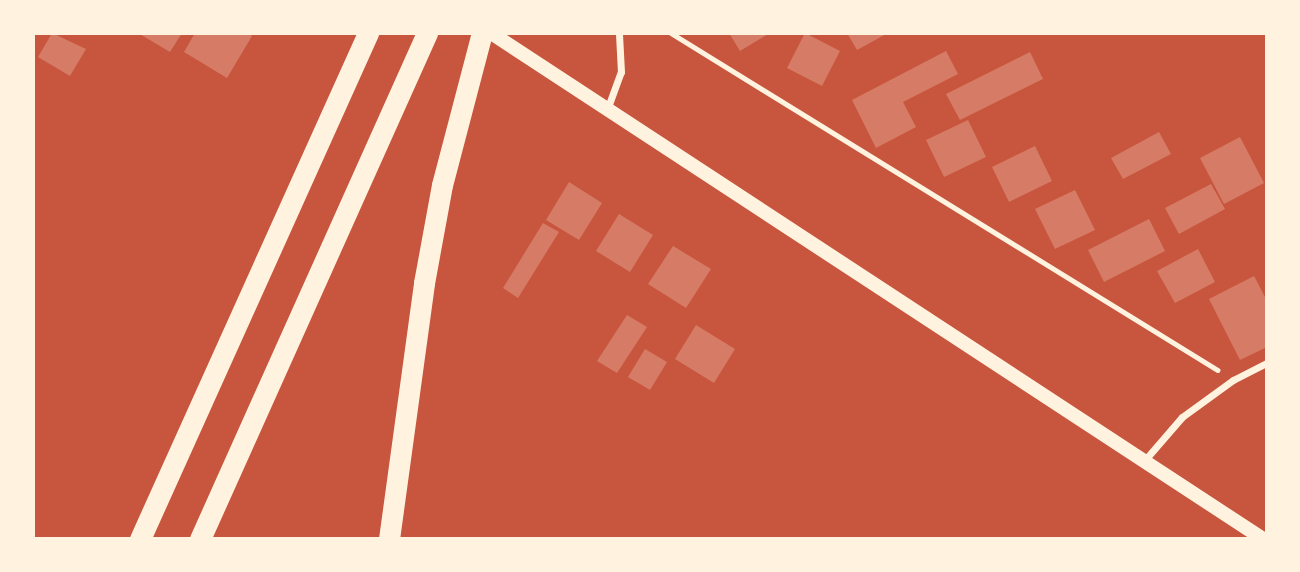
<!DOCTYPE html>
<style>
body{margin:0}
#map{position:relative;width:1300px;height:572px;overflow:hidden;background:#c8553d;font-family:Inter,sans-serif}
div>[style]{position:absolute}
.building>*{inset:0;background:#d67c66}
.path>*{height:4.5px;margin:-2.25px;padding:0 2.25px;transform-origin:2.25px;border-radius:2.25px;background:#fff3e0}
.minor>*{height:7px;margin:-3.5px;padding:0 3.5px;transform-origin:3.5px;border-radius:3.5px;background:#fff3e0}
.secondary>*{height:14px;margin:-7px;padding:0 7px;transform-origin:7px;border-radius:7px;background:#fff3e0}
.motorway>*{height:21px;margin:-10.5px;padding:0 10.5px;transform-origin:10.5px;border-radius:10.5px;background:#fff3e0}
span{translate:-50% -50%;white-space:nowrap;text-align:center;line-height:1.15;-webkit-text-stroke:6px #fff3e0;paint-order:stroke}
.frame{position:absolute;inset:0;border:35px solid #fff3e0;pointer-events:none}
</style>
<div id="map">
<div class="building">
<div style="clip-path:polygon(52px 33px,86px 49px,70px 76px,38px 57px)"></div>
<div style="clip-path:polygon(138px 33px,182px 33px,170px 52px)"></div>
<div style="clip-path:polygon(195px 33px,247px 33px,252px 36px,227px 78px,184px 52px)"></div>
<div style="clip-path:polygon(729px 33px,770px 33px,740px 51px)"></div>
<div style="clip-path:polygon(805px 33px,840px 51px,822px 86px,787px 68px)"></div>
<div style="clip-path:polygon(847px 33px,888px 33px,857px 50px)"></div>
<div style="clip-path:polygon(946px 51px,958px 74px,903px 102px,916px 127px,876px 148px,852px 100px)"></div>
<div style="clip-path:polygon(1030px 52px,1043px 79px,960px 120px,946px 94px)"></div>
<div style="clip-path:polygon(968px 120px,986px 157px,944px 177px,926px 140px)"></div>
<div style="clip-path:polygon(1159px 132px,1171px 154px,1123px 179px,1111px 158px)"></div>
<div style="clip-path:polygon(1240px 137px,1264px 183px,1224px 204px,1200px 158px)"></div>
<div style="clip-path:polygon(1035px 146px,1052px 181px,1009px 202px,992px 167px)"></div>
<div style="clip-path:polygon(569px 182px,602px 203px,579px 240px,546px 220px)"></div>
<div style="clip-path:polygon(1211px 184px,1225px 209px,1179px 234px,1165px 208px)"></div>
<div style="clip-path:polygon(1075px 190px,1095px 230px,1055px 249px,1035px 209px)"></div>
<div style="clip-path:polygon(619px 214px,653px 235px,630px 272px,596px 251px)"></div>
<div style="clip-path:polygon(1149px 219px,1165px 251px,1104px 282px,1088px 250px)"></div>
<div style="clip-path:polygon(543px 223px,559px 232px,518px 298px,503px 288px)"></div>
<div style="clip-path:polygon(673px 246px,711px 269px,686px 308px,648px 284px)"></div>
<div style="clip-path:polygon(1198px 249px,1215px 282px,1175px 303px,1157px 271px)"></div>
<div style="clip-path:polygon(1254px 276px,1267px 301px,1267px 347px,1240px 360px,1209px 299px)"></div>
<div style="clip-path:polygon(627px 315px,647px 327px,617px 373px,597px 361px)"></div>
<div style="clip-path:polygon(696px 325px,735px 349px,714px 383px,675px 359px)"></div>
<div style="clip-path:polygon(645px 349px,667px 362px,650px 390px,628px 377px)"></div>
</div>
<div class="path">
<div style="left:671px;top:33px;width:642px;rotate:31.64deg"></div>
</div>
<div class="minor">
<div style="left:608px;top:107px;width:37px;rotate:-70deg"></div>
<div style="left:621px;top:72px;width:39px;rotate:-93deg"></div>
<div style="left:1144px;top:461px;width:58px;rotate:-49.2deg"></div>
<div style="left:1182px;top:417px;width:63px;rotate:-36deg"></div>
<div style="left:1233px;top:380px;width:38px;rotate:-27deg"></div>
</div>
<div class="secondary">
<div style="left:491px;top:33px;width:923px;rotate:33.24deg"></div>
</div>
<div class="motorway">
<div style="left:140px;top:539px;width:555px;rotate:-65.74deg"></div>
<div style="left:200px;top:539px;width:555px;rotate:-65.84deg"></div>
<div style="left:389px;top:539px;width:258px;rotate:-82.2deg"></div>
<div style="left:424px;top:283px;width:100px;rotate:-79.6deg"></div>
<div style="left:442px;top:185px;width:157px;rotate:-75.3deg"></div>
</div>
<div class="frame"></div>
</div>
